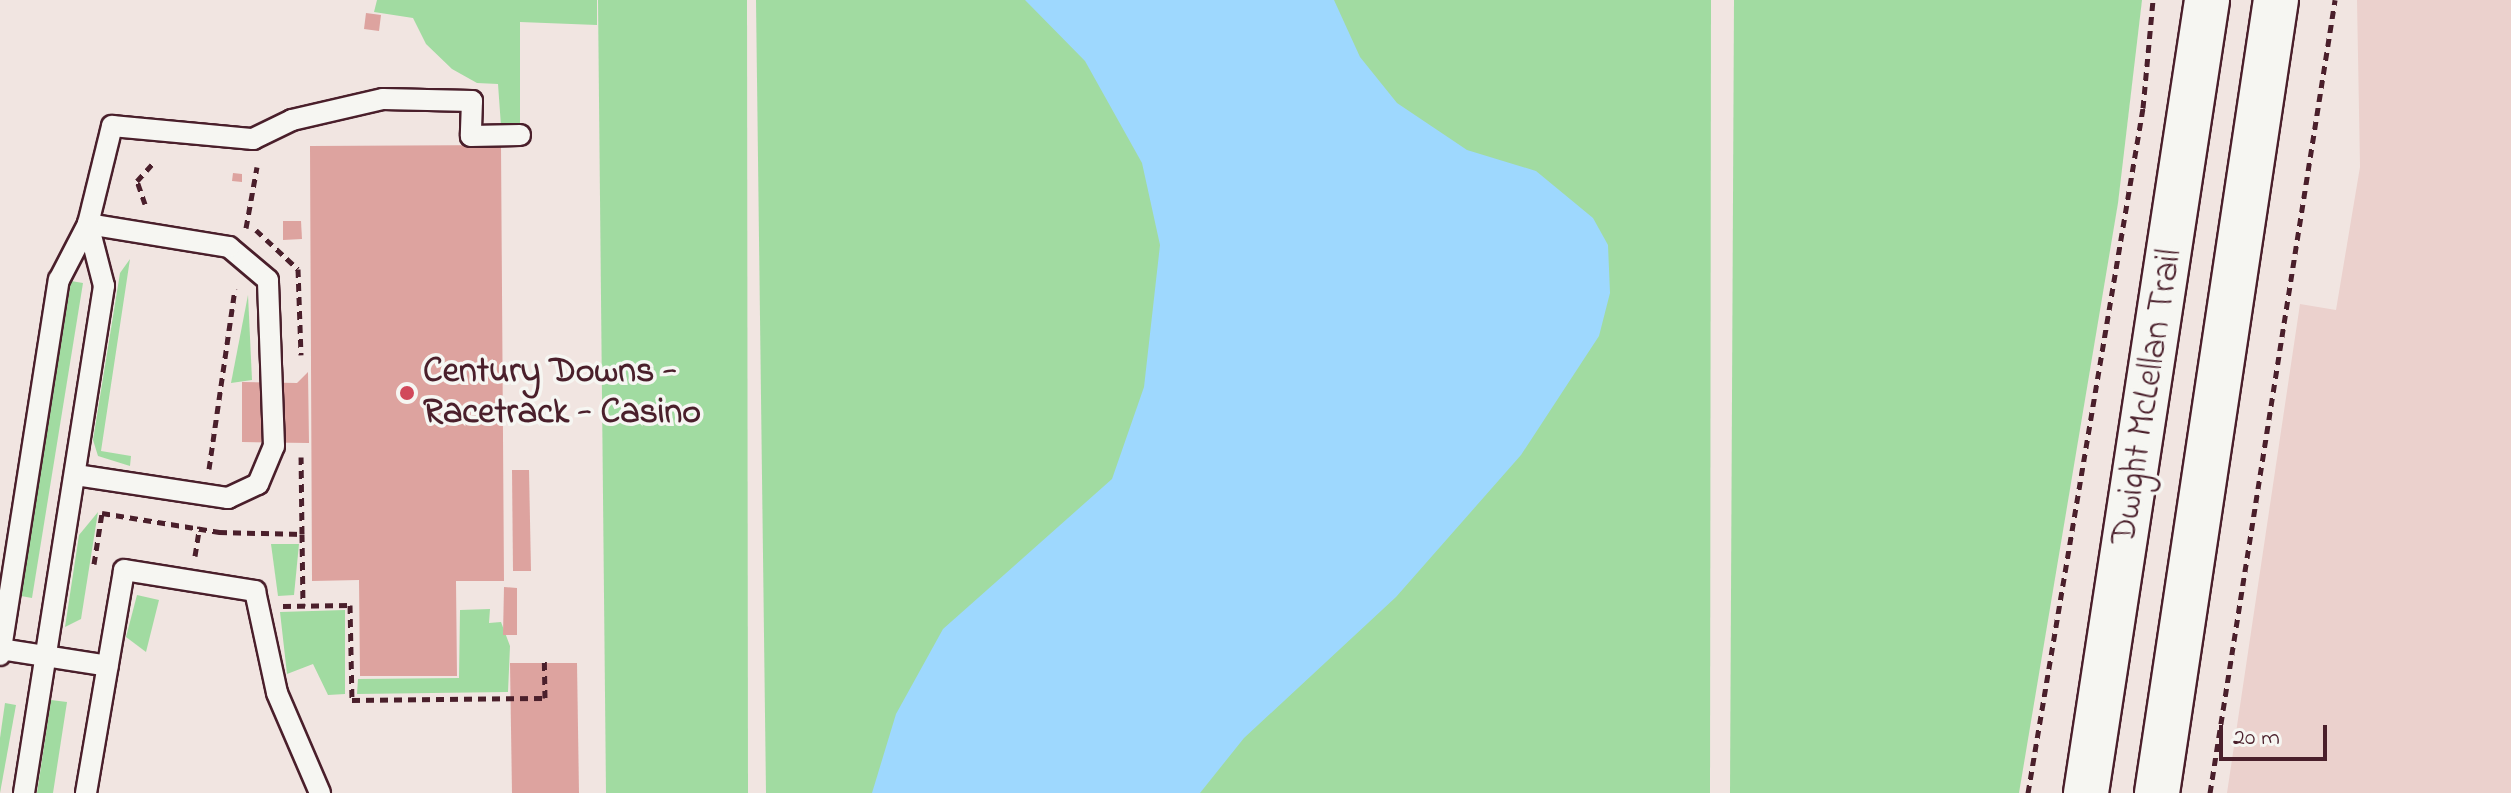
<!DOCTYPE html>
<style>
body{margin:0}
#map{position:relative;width:2511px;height:793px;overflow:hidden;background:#f1e5e1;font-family:"Indie Flower",sans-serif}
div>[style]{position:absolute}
.built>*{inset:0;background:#ebd1cd}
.green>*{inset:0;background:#a1dba1}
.water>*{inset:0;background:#9ed8fe}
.building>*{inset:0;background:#dda39f}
.path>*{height:5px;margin-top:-2.5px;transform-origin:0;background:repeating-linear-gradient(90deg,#4a1f2b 0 8px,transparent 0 14px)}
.roads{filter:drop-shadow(2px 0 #4a1f2b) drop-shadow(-2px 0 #4a1f2b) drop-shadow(0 2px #4a1f2b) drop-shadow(0 -2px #4a1f2b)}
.lane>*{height:20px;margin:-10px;padding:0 10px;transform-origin:10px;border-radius:10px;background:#f6f6f2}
.secondary>*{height:44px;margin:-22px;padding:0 22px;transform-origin:22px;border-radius:22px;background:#f6f6f2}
.dots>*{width:22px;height:22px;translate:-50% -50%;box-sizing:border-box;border:4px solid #f6f6f2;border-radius:50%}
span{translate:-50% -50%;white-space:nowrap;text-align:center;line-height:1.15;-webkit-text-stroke:7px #f6f6f2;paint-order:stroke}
.poi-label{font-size:36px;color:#4a1f2b;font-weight:700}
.left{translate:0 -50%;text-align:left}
.street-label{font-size:36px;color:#4a1f2b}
.scale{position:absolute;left:2219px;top:725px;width:108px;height:36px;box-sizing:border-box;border:4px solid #4a1f2b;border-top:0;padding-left:10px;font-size:24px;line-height:28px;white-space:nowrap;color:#4a1f2b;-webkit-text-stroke:6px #f6f6f2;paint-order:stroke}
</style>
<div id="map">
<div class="built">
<div style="clip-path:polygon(2357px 0,2511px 0,2511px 793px,2227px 793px,2300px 304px,2336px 310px,2360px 167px)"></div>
</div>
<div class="green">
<div style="clip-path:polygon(377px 0,597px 0,597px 25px,520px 22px,520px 123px,501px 126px,498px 84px,477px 83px,452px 69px,426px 44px,413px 18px,374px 12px)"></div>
<div style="clip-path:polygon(598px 0,747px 0,748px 793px,606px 793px)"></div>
<div style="clip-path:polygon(756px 0,1711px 0,1710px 793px,766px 793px)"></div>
<div style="clip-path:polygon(1734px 0,2142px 0,2118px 203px,2019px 793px,1730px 793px)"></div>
<div style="clip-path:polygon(130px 259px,101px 451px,131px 456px,130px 466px,98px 456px,93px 440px,120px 273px)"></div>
<div style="clip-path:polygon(71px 281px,83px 283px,32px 598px,21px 596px)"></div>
<div style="clip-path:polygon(248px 295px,252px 380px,231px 383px)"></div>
<div style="clip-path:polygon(98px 512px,81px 619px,65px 627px,79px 535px)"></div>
<div style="clip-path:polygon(271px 544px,299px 544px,294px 595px,278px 596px)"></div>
<div style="clip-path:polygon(137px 595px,159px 600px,146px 652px,126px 637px)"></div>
<div style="clip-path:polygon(490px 609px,489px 623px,501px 622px,510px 646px,508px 692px,357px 694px,358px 679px,459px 678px,460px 610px)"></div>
<div style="clip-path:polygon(345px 610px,345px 694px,328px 695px,313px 664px,287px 674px,280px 612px)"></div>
<div style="clip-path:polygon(51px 700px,67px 702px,53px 793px,37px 793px)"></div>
<div style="clip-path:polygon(5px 703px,16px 705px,0 793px,0 738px)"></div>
</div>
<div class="water">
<div style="clip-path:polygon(1025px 0,1334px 0,1360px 57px,1397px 103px,1467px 150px,1536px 171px,1593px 218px,1608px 245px,1610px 293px,1599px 336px,1521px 455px,1396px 597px,1244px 738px,1200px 793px,872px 793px,896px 714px,943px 629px,1112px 479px,1144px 387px,1160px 245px,1142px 163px,1085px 61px)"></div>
</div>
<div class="building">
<div style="clip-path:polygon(366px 13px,381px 15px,379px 31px,364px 29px)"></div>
<div style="clip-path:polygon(501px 145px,504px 581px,456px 581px,457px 676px,360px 676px,359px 580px,312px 581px,310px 146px)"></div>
<div style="clip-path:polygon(233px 173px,242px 174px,242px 182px,232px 181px)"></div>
<div style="clip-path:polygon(283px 221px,301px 221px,302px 239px,283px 240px)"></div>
<div style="clip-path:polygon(308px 372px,309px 443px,242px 442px,242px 382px,297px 383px)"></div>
<div style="clip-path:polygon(512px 470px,529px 470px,531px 571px,513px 571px)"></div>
<div style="clip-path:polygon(504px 587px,517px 588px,517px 635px,503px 635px)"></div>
<div style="clip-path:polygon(510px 663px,577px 663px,579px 793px,512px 793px)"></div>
</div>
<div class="path">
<div style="left:145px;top:204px;width:24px;rotate:-109deg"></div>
<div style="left:137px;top:181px;width:24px;rotate:-48deg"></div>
<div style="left:246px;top:228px;width:62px;rotate:-79.8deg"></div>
<div style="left:256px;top:230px;width:57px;rotate:42.9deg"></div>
<div style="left:298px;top:269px;width:86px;rotate:88deg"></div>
<div style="left:209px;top:469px;width:182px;rotate:-81.8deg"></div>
<div style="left:302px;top:534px;width:72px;rotate:89.2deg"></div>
<div style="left:195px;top:556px;width:30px;rotate:-81deg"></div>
<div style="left:94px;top:564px;width:52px;rotate:-81.1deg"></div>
<div style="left:102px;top:513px;width:119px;rotate:9.2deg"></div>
<div style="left:219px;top:532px;width:83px;rotate:1.4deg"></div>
<div style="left:302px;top:534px;width:77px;rotate:-90.7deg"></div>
<div style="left:283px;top:606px;width:67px;rotate:-0.9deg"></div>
<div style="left:350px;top:605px;width:95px;rotate:88.8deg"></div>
<div style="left:352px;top:700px;width:193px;rotate:-0.6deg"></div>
<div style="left:545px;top:698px;width:39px;rotate:-91deg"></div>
<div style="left:2028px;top:793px;width:695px;rotate:-80.47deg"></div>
<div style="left:2143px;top:108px;width:108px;rotate:-84.7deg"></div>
<div style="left:2210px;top:793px;width:803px;rotate:-81.04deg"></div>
</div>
<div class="roads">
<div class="lane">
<div style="left:76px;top:475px;width:154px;rotate:8.6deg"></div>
<div style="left:228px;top:498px;width:33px;rotate:-25deg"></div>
<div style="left:258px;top:484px;width:41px;rotate:-67.2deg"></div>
<div style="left:274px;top:446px;width:166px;rotate:-92.1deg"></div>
<div style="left:268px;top:280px;width:51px;rotate:-139.8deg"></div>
<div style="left:229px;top:247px;width:143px;rotate:-170.7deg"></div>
<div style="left:88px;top:224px;width:101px;rotate:-76.2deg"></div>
<div style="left:112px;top:126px;width:142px;rotate:5.3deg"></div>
<div style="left:253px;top:139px;width:43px;rotate:-26deg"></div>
<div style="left:292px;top:120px;width:93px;rotate:-13deg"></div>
<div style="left:383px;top:99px;width:89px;rotate:1.3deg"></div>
<div style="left:472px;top:101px;width:35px;rotate:92deg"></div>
<div style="left:471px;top:136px;width:49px;rotate:-1.2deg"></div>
<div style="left:1px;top:649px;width:108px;rotate:9deg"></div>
<div style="left:0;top:655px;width:380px;rotate:-81.1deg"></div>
<div style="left:59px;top:280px;width:63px;rotate:-62.6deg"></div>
<div style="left:88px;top:224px;width:64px;rotate:75.5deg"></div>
<div style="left:104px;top:286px;width:513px;rotate:98.97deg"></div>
<div style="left:86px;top:793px;width:226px;rotate:-80.3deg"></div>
<div style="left:124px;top:570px;width:133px;rotate:9.1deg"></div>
<div style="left:255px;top:591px;width:104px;rotate:77.8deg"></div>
<div style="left:277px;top:693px;width:109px;rotate:66.7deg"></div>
</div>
<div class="secondary">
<div style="left:2086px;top:793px;width:802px;rotate:-81.32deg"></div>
<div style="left:2157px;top:793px;width:802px;rotate:-81.47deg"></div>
</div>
</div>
<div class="dots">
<div style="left:407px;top:393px;background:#d1495b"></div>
</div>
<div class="poi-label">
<span class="left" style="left:423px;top:393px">Century Downs -<br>Racetrack - Casino</span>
</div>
<div class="street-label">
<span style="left:2148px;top:397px;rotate:-81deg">Dwight McLellan Trail</span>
</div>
<div class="scale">20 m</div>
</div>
